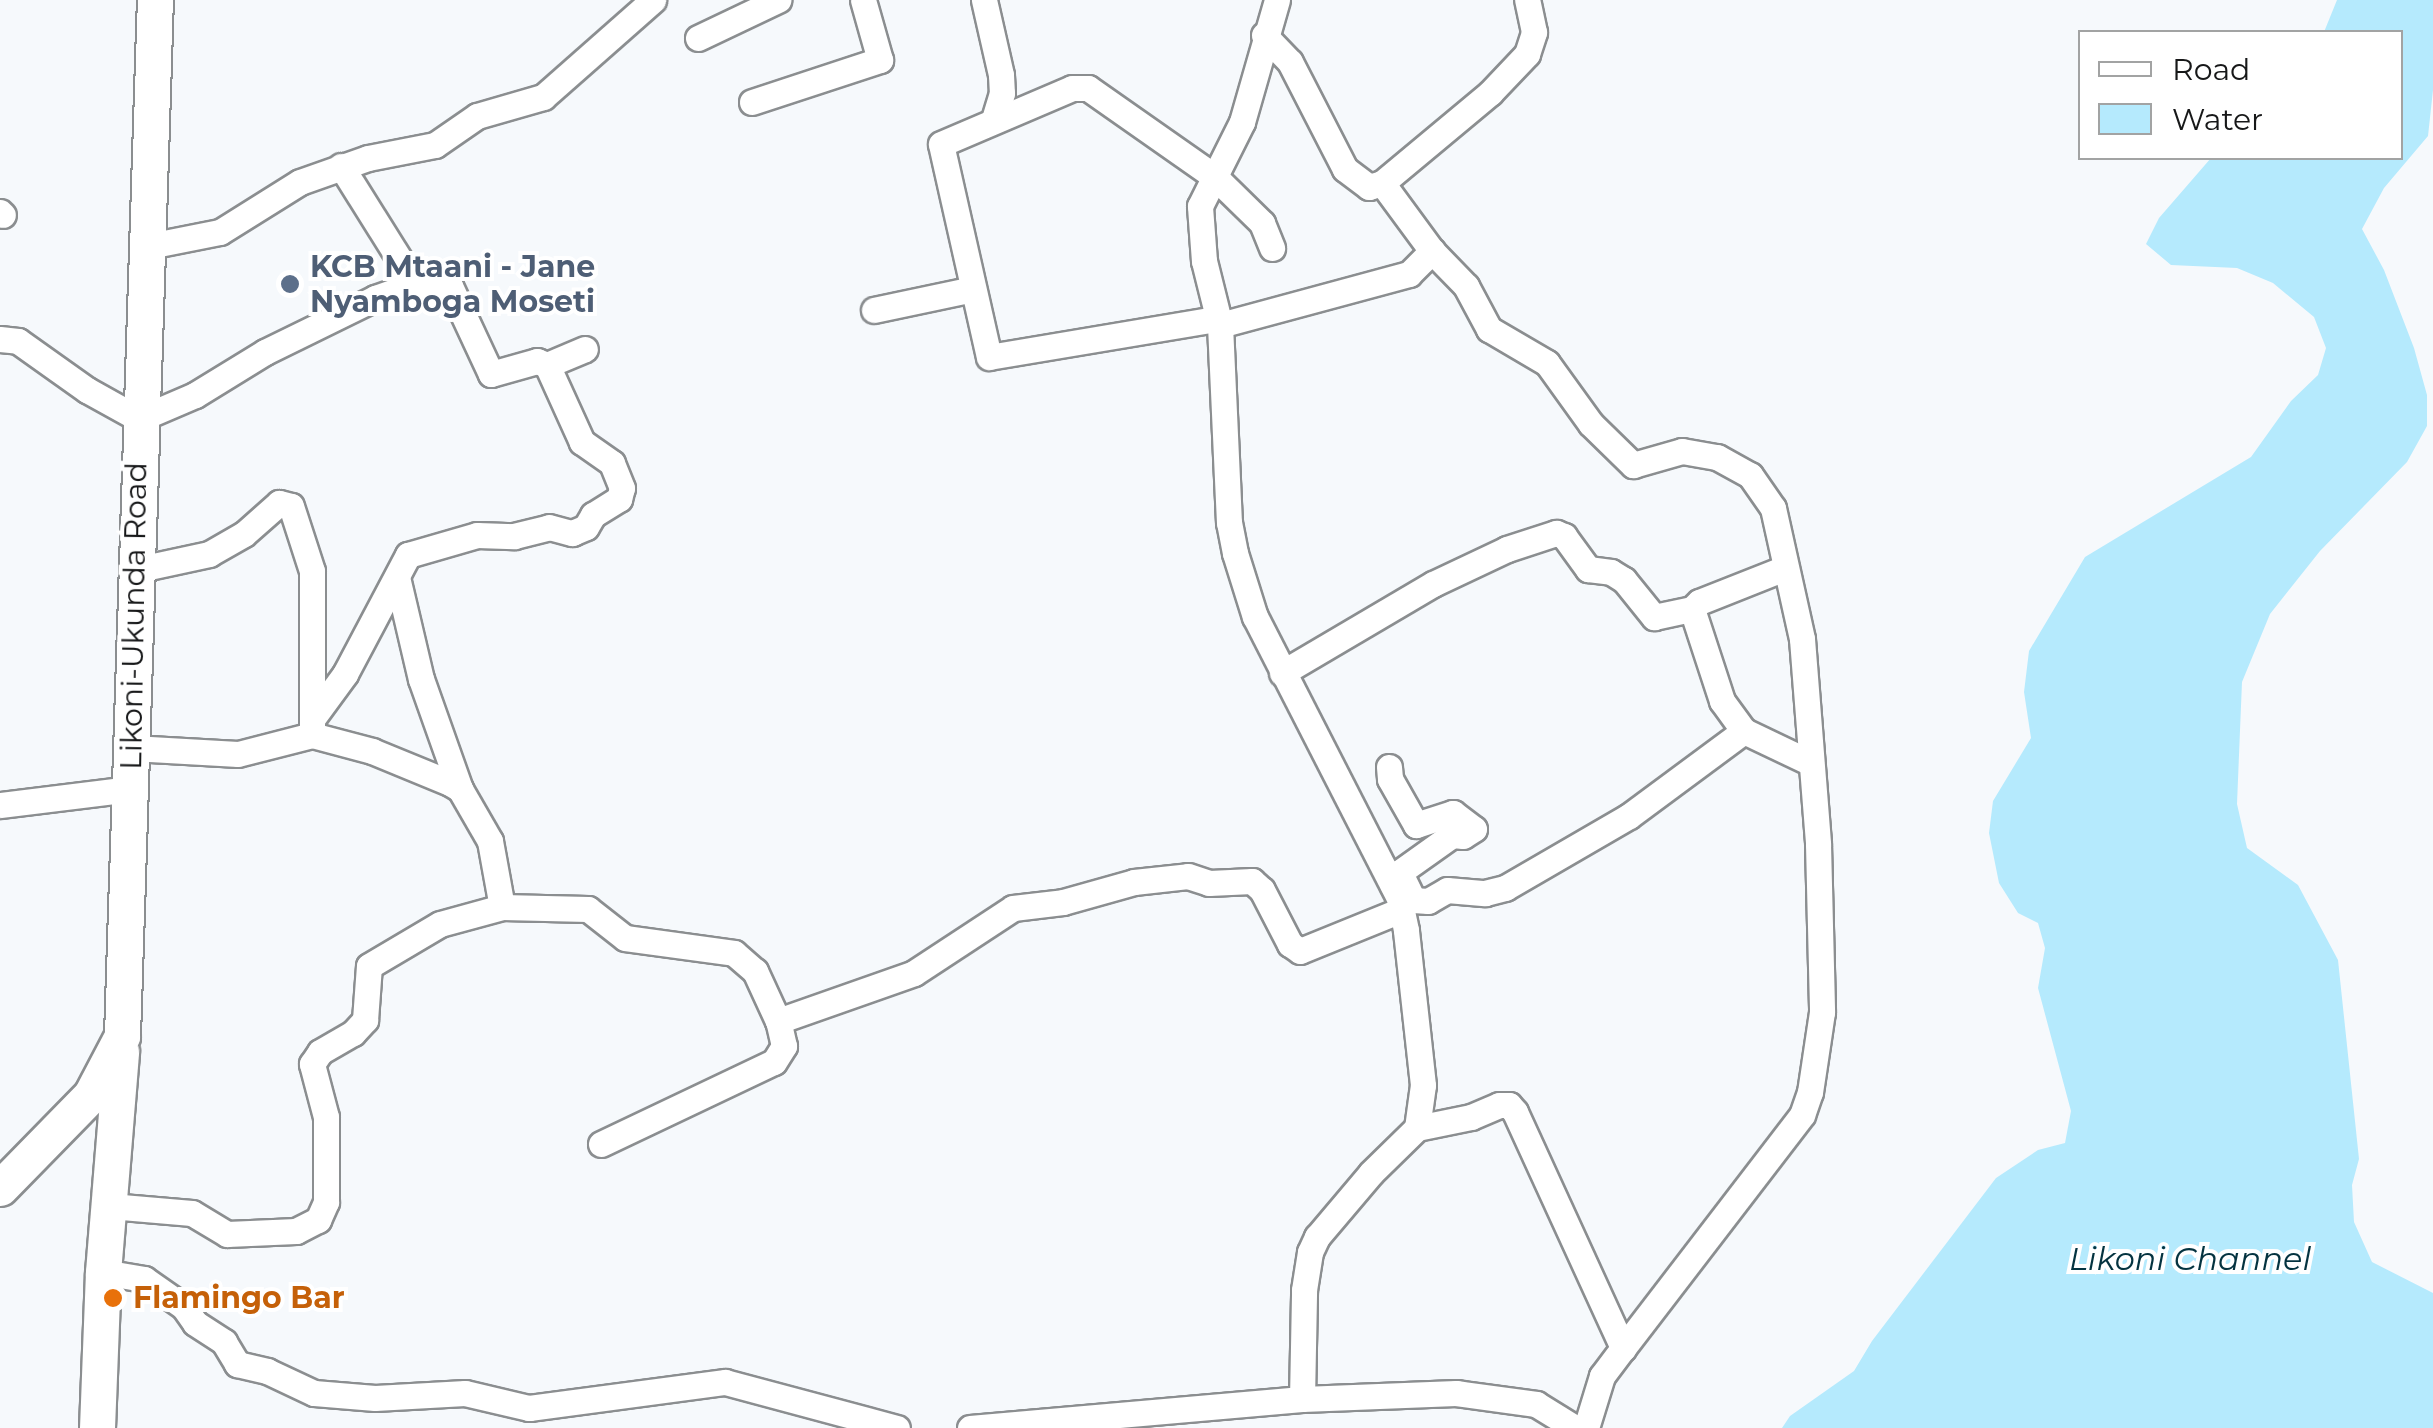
<!DOCTYPE html>
<style>
body{margin:0}
#map{position:relative;width:2433px;height:1428px;overflow:hidden;background:#f6f9fc;font-family:Montserrat,sans-serif}
div>[style]{position:absolute}
.water>*{inset:0;background:#b5eafd}
.roads{filter:drop-shadow(2px 0 #8b8e90) drop-shadow(-2px 0 #8b8e90) drop-shadow(0 2px #8b8e90) drop-shadow(0 -2px #8b8e90)}
.minor>*{height:25px;margin:-12.5px;padding:0 12.5px;transform-origin:12.5px;border-radius:12.5px;background:#fff}
.highway>*{height:35px;margin:-17.5px;padding:0 17.5px;transform-origin:17.5px;border-radius:17.5px;background:#fff}
.dots>*{width:28px;height:28px;translate:-50% -50%;box-sizing:border-box;border:5px solid #fff;border-radius:50%}
span{translate:-50% -50%;white-space:nowrap;text-align:center;line-height:1.15;-webkit-text-stroke:8px #fff;paint-order:stroke}
.service-label{font-size:30px;color:#4e5e75;font-weight:700}
.left{translate:0 -50%;text-align:left}
.street-label{font-size:30px;color:#171819}
.food-label{font-size:30px;color:#c56008;font-weight:700}
.water-label{font-size:32px;color:#043340;font-style:italic}
.legend{position:absolute;left:2078px;top:30px;width:325px;height:130px;box-sizing:border-box;background:#fff;border:2px solid #a2a3a3;margin:0;padding:12px 18px;list-style:none;font-size:30px;color:#171819}
.legend li{display:flex;align-items:center;gap:20px;height:50px}
.legend b{width:50px;border:2px solid #a2a3a3}
</style>
<div id="map">
<div class="water">
<div style="clip-path:polygon(2337px 0,2433px 0,2433px 90px,2428px 136px,2384px 188px,2362px 229px,2384px 270px,2414px 348px,2427px 395px,2427px 426px,2407px 462px,2320px 551px,2270px 614px,2242px 682px,2237px 804px,2247px 848px,2298px 885px,2338px 960px,2359px 1159px,2352px 1185px,2354px 1222px,2372px 1262px,2433px 1293px,2433px 1428px,1782px 1428px,1790px 1416px,1854px 1371px,1872px 1341px,1996px 1178px,2038px 1150px,2065px 1143px,2071px 1111px,2038px 988px,2045px 948px,2038px 923px,2018px 913px,1999px 883px,1989px 833px,1993px 801px,2031px 738px,2024px 692px,2029px 651px,2085px 557px,2251px 457px,2291px 401px,2318px 375px,2326px 348px,2314px 317px,2273px 283px,2237px 268px,2171px 265px,2146px 244px,2159px 218px,2211px 158px,2400px 158px,2400px 32px,2324px 32px)"></div>
</div>
<div class="roads">
<div class="minor">
<div style="left:984px;top:0;width:77px;rotate:77.2deg"></div>
<div style="left:1001px;top:75px;width:18px;rotate:87deg"></div>
<div style="left:1002px;top:93px;width:27px;rotate:107deg"></div>
<div style="left:1264px;top:35px;width:37px;rotate:46deg"></div>
<div style="left:1290px;top:62px;width:120px;rotate:62.8deg"></div>
<div style="left:1345px;top:169px;width:30px;rotate:37deg"></div>
<div style="left:1369px;top:187px;width:14px;rotate:-17deg"></div>
<div style="left:1382px;top:183px;width:84px;rotate:53.7deg"></div>
<div style="left:1432px;top:251px;width:49px;rotate:45.8deg"></div>
<div style="left:1466px;top:286px;width:49px;rotate:61.9deg"></div>
<div style="left:1489px;top:329px;width:67px;rotate:30.4deg"></div>
<div style="left:1547px;top:363px;width:75px;rotate:54.2deg"></div>
<div style="left:1591px;top:424px;width:59px;rotate:44.3deg"></div>
<div style="left:1633px;top:465px;width:51px;rotate:-15.9deg"></div>
<div style="left:1682px;top:451px;width:36px;rotate:10deg"></div>
<div style="left:1717px;top:457px;width:38px;rotate:29deg"></div>
<div style="left:1750px;top:475px;width:40px;rotate:55.1deg"></div>
<div style="left:1773px;top:508px;width:134px;rotate:77.5deg"></div>
<div style="left:1802px;top:639px;width:206px;rotate:85.5deg"></div>
<div style="left:1818px;top:844px;width:168px;rotate:88.6deg"></div>
<div style="left:1822px;top:1012px;width:81px;rotate:98.5deg"></div>
<div style="left:1810px;top:1092px;width:24px;rotate:109deg"></div>
<div style="left:1802px;top:1115px;width:294px;rotate:127.5deg"></div>
<div style="left:698px;top:38px;width:89px;rotate:-25.4deg"></div>
<div style="left:752px;top:102px;width:135px;rotate:-18.2deg"></div>
<div style="left:880px;top:60px;width:62px;rotate:-105.8deg"></div>
<div style="left:341px;top:166px;width:139px;rotate:57.9deg"></div>
<div style="left:1382px;top:183px;width:141px;rotate:-39.8deg"></div>
<div style="left:1490px;top:93px;width:54px;rotate:-46.5deg"></div>
<div style="left:1527px;top:54px;width:23px;rotate:-72deg"></div>
<div style="left:1534px;top:32px;width:33px;rotate:-102deg"></div>
<div style="left:0;top:212px;width:4px;rotate:45deg"></div>
<div style="left:144px;top:247px;width:77px;rotate:-11.2deg"></div>
<div style="left:220px;top:232px;width:94px;rotate:-32deg"></div>
<div style="left:300px;top:182px;width:72px;rotate:-19.4deg"></div>
<div style="left:368px;top:158px;width:68px;rotate:-11deg"></div>
<div style="left:435px;top:145px;width:51px;rotate:-34.6deg"></div>
<div style="left:477px;top:116px;width:69px;rotate:-16.1deg"></div>
<div style="left:543px;top:97px;width:147px;rotate:-41.4deg"></div>
<div style="left:874px;top:310px;width:101px;rotate:-12deg"></div>
<div style="left:1216px;top:319px;width:230px;rotate:170.5deg"></div>
<div style="left:989px;top:357px;width:218px;rotate:-102.7deg"></div>
<div style="left:941px;top:144px;width:142px;rotate:-23.1deg"></div>
<div style="left:1072px;top:88px;width:16px"></div>
<div style="left:1088px;top:88px;width:155px;rotate:35deg"></div>
<div style="left:1215px;top:177px;width:66px;rotate:44.4deg"></div>
<div style="left:1262px;top:223px;width:27px;rotate:68deg"></div>
<div style="left:1220px;top:325px;width:66px;rotate:-104deg"></div>
<div style="left:1204px;top:261px;width:55px;rotate:-94.2deg"></div>
<div style="left:1200px;top:206px;width:94px;rotate:-63.4deg"></div>
<div style="left:1242px;top:122px;width:127px;rotate:-74deg"></div>
<div style="left:0;top:339px;width:18px;rotate:6deg"></div>
<div style="left:18px;top:341px;width:85px;rotate:35.4deg"></div>
<div style="left:87px;top:390px;width:60px;rotate:29.1deg"></div>
<div style="left:139px;top:419px;width:61px;rotate:-23.2deg"></div>
<div style="left:195px;top:395px;width:82px;rotate:-31.6deg"></div>
<div style="left:265px;top:352px;width:123px;rotate:-26.1deg"></div>
<div style="left:375px;top:298px;width:42px;rotate:-19.3deg"></div>
<div style="left:415px;top:284px;width:35px;rotate:3deg"></div>
<div style="left:450px;top:286px;width:97px;rotate:65deg"></div>
<div style="left:491px;top:374px;width:48px;rotate:-15.8deg"></div>
<div style="left:537px;top:361px;width:11px;rotate:22deg"></div>
<div style="left:547px;top:365px;width:41px;rotate:-22.8deg"></div>
<div style="left:1785px;top:568px;width:92px;rotate:158.4deg"></div>
<div style="left:1699px;top:602px;width:10px;rotate:135deg"></div>
<div style="left:1692px;top:609px;width:97px;rotate:71.9deg"></div>
<div style="left:1722px;top:701px;width:37px;rotate:54deg"></div>
<div style="left:1744px;top:731px;width:74px;rotate:25.5deg"></div>
<div style="left:135px;top:570px;width:76px;rotate:-12.2deg"></div>
<div style="left:209px;top:554px;width:40px;rotate:-29.7deg"></div>
<div style="left:244px;top:534px;width:47px;rotate:-41.5deg"></div>
<div style="left:279px;top:503px;width:12px;rotate:14deg"></div>
<div style="left:291px;top:506px;width:68px;rotate:72.1deg"></div>
<div style="left:312px;top:571px;width:154px;rotate:90deg"></div>
<div style="left:397px;top:577px;width:105px;rotate:76.8deg"></div>
<div style="left:421px;top:679px;width:117px;rotate:70.5deg"></div>
<div style="left:1282px;top:673px;width:175px;rotate:-30.5deg"></div>
<div style="left:1433px;top:584px;width:82px;rotate:-25.3deg"></div>
<div style="left:1507px;top:549px;width:52px;rotate:-18.1deg"></div>
<div style="left:1556px;top:533px;width:9px;rotate:21deg"></div>
<div style="left:1564px;top:536px;width:41px;rotate:54deg"></div>
<div style="left:1588px;top:569px;width:23px;rotate:7deg"></div>
<div style="left:1611px;top:572px;width:15px;rotate:32deg"></div>
<div style="left:1624px;top:580px;width:48px;rotate:51deg"></div>
<div style="left:1654px;top:617px;width:39px;rotate:-12deg"></div>
<div style="left:312px;top:719px;width:56px;rotate:-53.7deg"></div>
<div style="left:345px;top:674px;width:135px;rotate:-62.1deg"></div>
<div style="left:408px;top:555px;width:72px;rotate:-16.2deg"></div>
<div style="left:477px;top:535px;width:37px;rotate:2deg"></div>
<div style="left:514px;top:536px;width:36px;rotate:-14deg"></div>
<div style="left:549px;top:527px;width:24px;rotate:15deg"></div>
<div style="left:572px;top:533px;width:15px;rotate:-23deg"></div>
<div style="left:586px;top:527px;width:14px;rotate:-60deg"></div>
<div style="left:593px;top:515px;width:31px;rotate:-32deg"></div>
<div style="left:619px;top:499px;width:11px;rotate:-75deg"></div>
<div style="left:622px;top:488px;width:27px;rotate:-112deg"></div>
<div style="left:612px;top:463px;width:37px;rotate:-145deg"></div>
<div style="left:582px;top:442px;width:85px;rotate:-114.4deg"></div>
<div style="left:132px;top:748px;width:106px;rotate:3.2deg"></div>
<div style="left:238px;top:754px;width:76px;rotate:-14.4deg"></div>
<div style="left:312px;top:735px;width:62px;rotate:14.9deg"></div>
<div style="left:372px;top:751px;width:84px;rotate:22.3deg"></div>
<div style="left:450px;top:783px;width:12px;rotate:31deg"></div>
<div style="left:460px;top:789px;width:60px;rotate:60deg"></div>
<div style="left:490px;top:841px;width:67px;rotate:79.7deg"></div>
<div style="left:502px;top:907px;width:86px;rotate:1.3deg"></div>
<div style="left:588px;top:909px;width:47px;rotate:38.1deg"></div>
<div style="left:625px;top:938px;width:110px;rotate:7.8deg"></div>
<div style="left:734px;top:953px;width:28px;rotate:41deg"></div>
<div style="left:755px;top:971px;width:55px;rotate:65.3deg"></div>
<div style="left:778px;top:1021px;width:144px;rotate:-19.4deg"></div>
<div style="left:914px;top:973px;width:118px;rotate:-33.3deg"></div>
<div style="left:1013px;top:908px;width:50px;rotate:-6.8deg"></div>
<div style="left:1063px;top:902px;width:74px;rotate:-15.7deg"></div>
<div style="left:1134px;top:882px;width:54px;rotate:-6.3deg"></div>
<div style="left:1188px;top:876px;width:22px;rotate:18deg"></div>
<div style="left:1209px;top:883px;width:43px;rotate:-2.7deg"></div>
<div style="left:1252px;top:881px;width:13px;rotate:42deg"></div>
<div style="left:1262px;top:890px;width:61px;rotate:62.6deg"></div>
<div style="left:1290px;top:944px;width:12px;rotate:35deg"></div>
<div style="left:1300px;top:951px;width:109px;rotate:-22.1deg"></div>
<div style="left:1389px;top:767px;width:12px;rotate:85deg"></div>
<div style="left:1390px;top:779px;width:53px;rotate:60.5deg"></div>
<div style="left:1416px;top:825px;width:39px;rotate:-18deg"></div>
<div style="left:1453px;top:813px;width:26px;rotate:37deg"></div>
<div style="left:1474px;top:829px;width:13px;rotate:148deg"></div>
<div style="left:1463px;top:836px;width:11px;rotate:-175deg"></div>
<div style="left:1452px;top:835px;width:64px;rotate:144.6deg"></div>
<div style="left:1400px;top:872px;width:15px;rotate:118deg"></div>
<div style="left:0;top:805px;width:131px;rotate:-7deg"></div>
<div style="left:1401px;top:875px;width:28px;rotate:64deg"></div>
<div style="left:1413px;top:900px;width:15px;rotate:4deg"></div>
<div style="left:1428px;top:901px;width:22px;rotate:-30deg"></div>
<div style="left:1447px;top:890px;width:38px;rotate:5deg"></div>
<div style="left:1485px;top:893px;width:21px;rotate:-14deg"></div>
<div style="left:1505px;top:888px;width:143px;rotate:-30.1deg"></div>
<div style="left:1629px;top:816px;width:143px;rotate:-36.5deg"></div>
<div style="left:1417px;top:1128px;width:55px;rotate:-11.5deg"></div>
<div style="left:1471px;top:1117px;width:30px;rotate:-23deg"></div>
<div style="left:1499px;top:1105px;width:10px"></div>
<div style="left:1509px;top:1105px;width:9px;rotate:49deg"></div>
<div style="left:1515px;top:1112px;width:260px;rotate:65.4deg"></div>
<div style="left:1623px;top:1348px;width:35px;rotate:127deg"></div>
<div style="left:1602px;top:1376px;width:54px;rotate:107.1deg"></div>
<div style="left:601px;top:1144px;width:191px;rotate:-25.4deg"></div>
<div style="left:774px;top:1062px;width:19px;rotate:-58deg"></div>
<div style="left:784px;top:1046px;width:26px;rotate:-103deg"></div>
<div style="left:110px;top:1206px;width:82px;rotate:4.9deg"></div>
<div style="left:192px;top:1213px;width:41px;rotate:31deg"></div>
<div style="left:227px;top:1234px;width:69px;rotate:-2.5deg"></div>
<div style="left:296px;top:1231px;width:25px;rotate:-27deg"></div>
<div style="left:318px;top:1220px;width:20px;rotate:-66deg"></div>
<div style="left:326px;top:1202px;width:85px;rotate:-90deg"></div>
<div style="left:326px;top:1117px;width:55px;rotate:-104.8deg"></div>
<div style="left:312px;top:1064px;width:14px;rotate:-56deg"></div>
<div style="left:320px;top:1052px;width:38px;rotate:-30deg"></div>
<div style="left:353px;top:1033px;width:18px;rotate:-47deg"></div>
<div style="left:365px;top:1020px;width:54px;rotate:-85.8deg"></div>
<div style="left:369px;top:966px;width:82px;rotate:-30.6deg"></div>
<div style="left:440px;top:924px;width:64px;rotate:-15.3deg"></div>
<div style="left:103px;top:1272px;width:42px;rotate:9.7deg"></div>
<div style="left:144px;top:1279px;width:49px;rotate:35deg"></div>
<div style="left:184px;top:1307px;width:19px;rotate:55deg"></div>
<div style="left:195px;top:1323px;width:35px;rotate:33deg"></div>
<div style="left:224px;top:1342px;width:26px;rotate:59deg"></div>
<div style="left:237px;top:1364px;width:31px;rotate:13deg"></div>
<div style="left:267px;top:1371px;width:52px;rotate:25.1deg"></div>
<div style="left:314px;top:1393px;width:61px;rotate:4.7deg"></div>
<div style="left:375px;top:1398px;width:90px;rotate:-3.2deg"></div>
<div style="left:465px;top:1393px;width:66px;rotate:13.2deg"></div>
<div style="left:529px;top:1408px;width:198px;rotate:-7.6deg"></div>
<div style="left:725px;top:1382px;width:178px;rotate:15deg"></div>
<div style="left:1302px;top:1399px;width:109px;rotate:-88.9deg"></div>
<div style="left:1304px;top:1290px;width:38px;rotate:-81deg"></div>
<div style="left:1310px;top:1252px;width:17px;rotate:-65deg"></div>
<div style="left:1317px;top:1237px;width:84px;rotate:-49.8deg"></div>
<div style="left:1371px;top:1173px;width:64px;rotate:-44.4deg"></div>
<div style="left:1417px;top:1128px;width:43px;rotate:-82.1deg"></div>
<div style="left:1423px;top:1085px;width:156px;rotate:-96.3deg"></div>
<div style="left:1406px;top:930px;width:33px;rotate:-102deg"></div>
<div style="left:1399px;top:898px;width:316px;rotate:-117.1deg"></div>
<div style="left:1255px;top:617px;width:67px;rotate:-107.4deg"></div>
<div style="left:1235px;top:553px;width:31px;rotate:-101deg"></div>
<div style="left:1229px;top:523px;width:198px;rotate:-92.6deg"></div>
<div style="left:1220px;top:325px;width:196px;rotate:-15.1deg"></div>
<div style="left:1409px;top:274px;width:33px;rotate:-45deg"></div>
<div style="left:970px;top:1428px;width:333px;rotate:-5deg"></div>
<div style="left:1302px;top:1399px;width:154px;rotate:-2.2deg"></div>
<div style="left:1456px;top:1393px;width:81px;rotate:7.8deg"></div>
<div style="left:1536px;top:1404px;width:46px;rotate:31.6deg"></div>
</div>
<div class="highway">
<div style="left:0;top:1188px;width:130px;rotate:-45.6deg"></div>
<div style="left:91px;top:1095px;width:67px;rotate:-62.3deg"></div>
<div style="left:122px;top:1036px;width:1037px;rotate:-88.18deg"></div>
<div style="left:97px;top:1428px;width:156px;rotate:-87.8deg"></div>
<div style="left:103px;top:1272px;width:221px;rotate:-85.3deg"></div>
</div>
</div>
<div class="dots">
<div style="left:290px;top:284px;background:#5c6f8a"></div>
<div style="left:113px;top:1298px;background:#e8710a"></div>
</div>
<div class="service-label">
<span class="left" style="left:310px;top:284px">KCB Mtaani - Jane<br>Nyamboga Moseti</span>
</div>
<div class="street-label">
<span style="left:134px;top:616px;rotate:-89deg">Likoni-Ukunda Road</span>
</div>
<div class="food-label">
<span class="left" style="left:133px;top:1298px">Flamingo Bar</span>
</div>
<div class="water-label">
<span style="left:2190px;top:1259px">Likoni Channel</span>
</div>
<ul class="legend">
<li><b style="height:12px;background:#fff"></b>Road</li>
<li><b style="height:28px;background:#b5eafd"></b>Water</li>
</ul>
</div>
